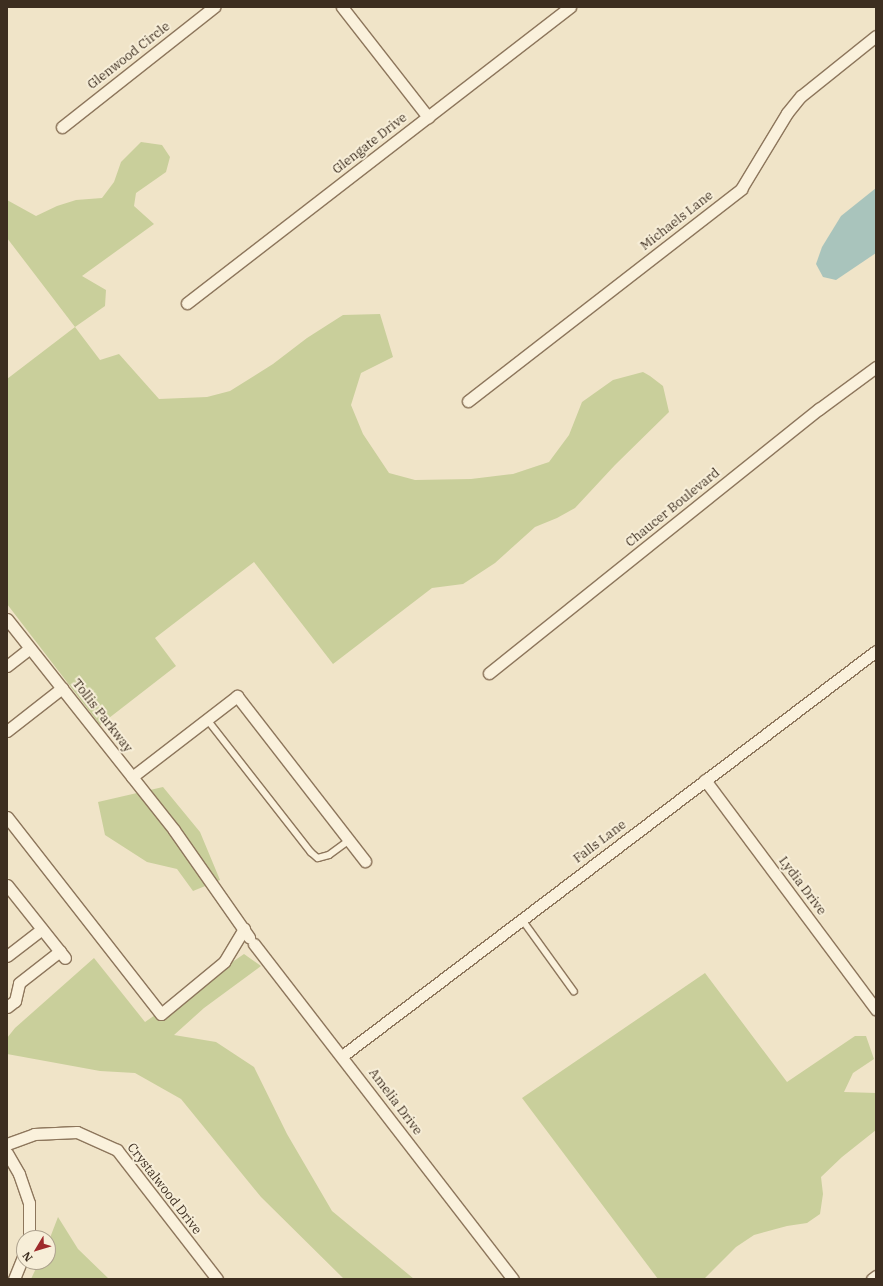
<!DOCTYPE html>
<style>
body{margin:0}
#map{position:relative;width:883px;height:1286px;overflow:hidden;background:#f0e4c8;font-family:"IBM Plex Serif",serif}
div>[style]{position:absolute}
.green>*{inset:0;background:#c9cf9b}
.water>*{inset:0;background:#a9c4bc}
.roads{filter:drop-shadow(1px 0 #8d765c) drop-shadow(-1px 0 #8d765c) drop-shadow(0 1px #8d765c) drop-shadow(0 -1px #8d765c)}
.service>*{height:5.5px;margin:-2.75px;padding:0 2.75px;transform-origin:2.75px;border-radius:2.75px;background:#faf1dc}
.minor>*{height:11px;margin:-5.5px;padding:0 5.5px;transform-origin:5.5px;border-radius:5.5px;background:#faf1dc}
span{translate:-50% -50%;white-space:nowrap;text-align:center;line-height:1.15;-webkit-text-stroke:4px #f7eed8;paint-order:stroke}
.street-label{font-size:13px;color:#3d2e20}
.frame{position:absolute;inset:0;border:8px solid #3d2e20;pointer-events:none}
.north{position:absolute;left:16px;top:1230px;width:40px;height:40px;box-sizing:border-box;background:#f7eed8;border:1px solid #ada18e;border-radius:50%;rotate:232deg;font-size:11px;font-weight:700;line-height:16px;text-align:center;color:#3d2e20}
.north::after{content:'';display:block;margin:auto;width:14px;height:18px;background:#9e2a2b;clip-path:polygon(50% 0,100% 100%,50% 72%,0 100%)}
</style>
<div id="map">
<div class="green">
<div style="clip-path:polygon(141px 142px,162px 145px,170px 157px,166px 172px,136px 193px,134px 206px,154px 224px,82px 276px,106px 290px,105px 306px,75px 327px,100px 360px,119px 354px,159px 399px,207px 397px,230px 391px,273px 364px,307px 338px,343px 315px,380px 314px,393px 357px,361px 373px,351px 405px,363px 434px,389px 473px,415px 480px,471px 479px,513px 474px,549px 462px,569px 435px,582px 402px,613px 380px,643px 372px,650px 376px,663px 386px,669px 412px,615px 465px,575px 508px,557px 518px,535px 527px,495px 563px,463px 584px,432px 588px,333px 664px,254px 562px,155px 638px,176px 666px,100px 725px,7px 604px,7px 379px,75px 327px,7px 238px,7px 200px,36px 216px,57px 206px,76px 200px,102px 198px,114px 182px,121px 162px)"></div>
<div style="clip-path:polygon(163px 787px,200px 832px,220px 880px,193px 891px,177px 869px,147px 862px,105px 835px,98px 802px)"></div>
<div style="clip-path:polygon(244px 954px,261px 966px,204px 1008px,174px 1035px,216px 1042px,254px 1067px,287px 1134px,332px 1211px,414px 1279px,344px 1279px,261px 1197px,181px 1099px,135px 1073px,100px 1071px,7px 1054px,7px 1038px,15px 1028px,94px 958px,145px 1022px)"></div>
<div style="clip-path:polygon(705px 973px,787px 1082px,855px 1036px,866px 1036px,874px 1059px,853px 1073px,844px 1092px,876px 1093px,876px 1130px,842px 1157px,821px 1177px,823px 1194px,820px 1214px,807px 1223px,787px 1226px,754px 1235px,736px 1247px,704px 1279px,658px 1279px,522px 1098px)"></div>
<div style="clip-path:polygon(58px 1217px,78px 1249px,109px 1279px,31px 1279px,39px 1262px,48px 1262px,48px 1243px)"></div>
</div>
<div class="water">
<div style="clip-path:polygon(876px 188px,876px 253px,836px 280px,823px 277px,816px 264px,822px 247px,841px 216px)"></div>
</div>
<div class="roads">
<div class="service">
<div style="left:207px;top:719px;width:169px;rotate:52deg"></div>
<div style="left:311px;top:852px;width:9px;rotate:41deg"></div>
<div style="left:318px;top:858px;width:11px;rotate:-15deg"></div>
<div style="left:329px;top:855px;width:24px;rotate:-36deg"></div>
<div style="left:522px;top:919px;width:89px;rotate:54.2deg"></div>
</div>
<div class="minor">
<div style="left:342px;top:7px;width:140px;rotate:52deg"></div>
<div style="left:62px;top:127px;width:194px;rotate:-38.3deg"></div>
<div style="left:187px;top:303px;width:484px;rotate:-37.7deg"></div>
<div style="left:468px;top:401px;width:346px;rotate:-37.8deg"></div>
<div style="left:741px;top:189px;width:89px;rotate:-58.8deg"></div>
<div style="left:787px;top:113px;width:22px;rotate:-51deg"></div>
<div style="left:801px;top:96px;width:96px;rotate:-38.7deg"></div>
<div style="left:7px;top:619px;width:269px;rotate:51.6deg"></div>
<div style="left:174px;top:830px;width:131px;rotate:55deg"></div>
<div style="left:7px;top:666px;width:29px;rotate:-38deg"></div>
<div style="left:489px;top:673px;width:423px;rotate:-38.7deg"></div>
<div style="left:819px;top:409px;width:71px;rotate:-36.4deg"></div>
<div style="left:7px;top:731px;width:70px;rotate:-38deg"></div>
<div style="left:132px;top:777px;width:133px;rotate:-37.6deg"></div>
<div style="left:237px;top:696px;width:209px;rotate:52.2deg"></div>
<div style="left:705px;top:780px;width:286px;rotate:53.3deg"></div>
<div style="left:7px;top:817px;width:250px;rotate:52deg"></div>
<div style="left:161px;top:1014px;width:82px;rotate:-39.5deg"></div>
<div style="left:224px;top:962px;width:39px;rotate:-59deg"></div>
<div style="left:7px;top:885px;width:93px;rotate:51.5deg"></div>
<div style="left:254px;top:944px;width:423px;rotate:52.3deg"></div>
<div style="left:7px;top:956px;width:44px;rotate:-37.6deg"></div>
<div style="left:7px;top:1007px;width:10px;rotate:-37deg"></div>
<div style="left:15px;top:1001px;width:18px;rotate:-77deg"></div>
<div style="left:19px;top:983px;width:52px;rotate:-38deg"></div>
<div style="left:342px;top:1056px;width:670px;rotate:-37.18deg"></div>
<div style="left:7px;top:1144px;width:29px;rotate:-20deg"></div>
<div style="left:34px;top:1134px;width:43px;rotate:-2.7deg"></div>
<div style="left:77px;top:1132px;width:44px;rotate:24.2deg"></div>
<div style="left:117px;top:1150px;width:163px;rotate:52.2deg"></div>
<div style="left:7px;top:1153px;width:24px;rotate:60deg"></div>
<div style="left:19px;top:1174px;width:31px;rotate:71deg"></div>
<div style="left:29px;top:1203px;width:35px;rotate:90deg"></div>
<div style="left:14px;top:1279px;width:27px;rotate:-68deg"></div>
<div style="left:872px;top:1279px;width:5px;rotate:-37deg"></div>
</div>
</div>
<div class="street-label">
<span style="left:129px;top:56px;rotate:-38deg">Glenwood Circle</span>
<span style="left:370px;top:144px;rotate:-38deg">Glengate Drive</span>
<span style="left:677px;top:221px;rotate:-38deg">Michaels Lane</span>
<span style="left:673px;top:508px;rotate:-39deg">Chaucer Boulevard</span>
<span style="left:102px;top:716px;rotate:52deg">Tollis Parkway</span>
<span style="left:600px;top:842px;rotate:-37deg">Falls Lane</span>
<span style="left:802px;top:886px;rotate:53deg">Lydia Drive</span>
<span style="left:395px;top:1102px;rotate:53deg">Amelia Drive</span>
<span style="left:164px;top:1189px;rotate:52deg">Crystalwood Drive</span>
</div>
<div class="frame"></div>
<div class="north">N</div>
</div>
